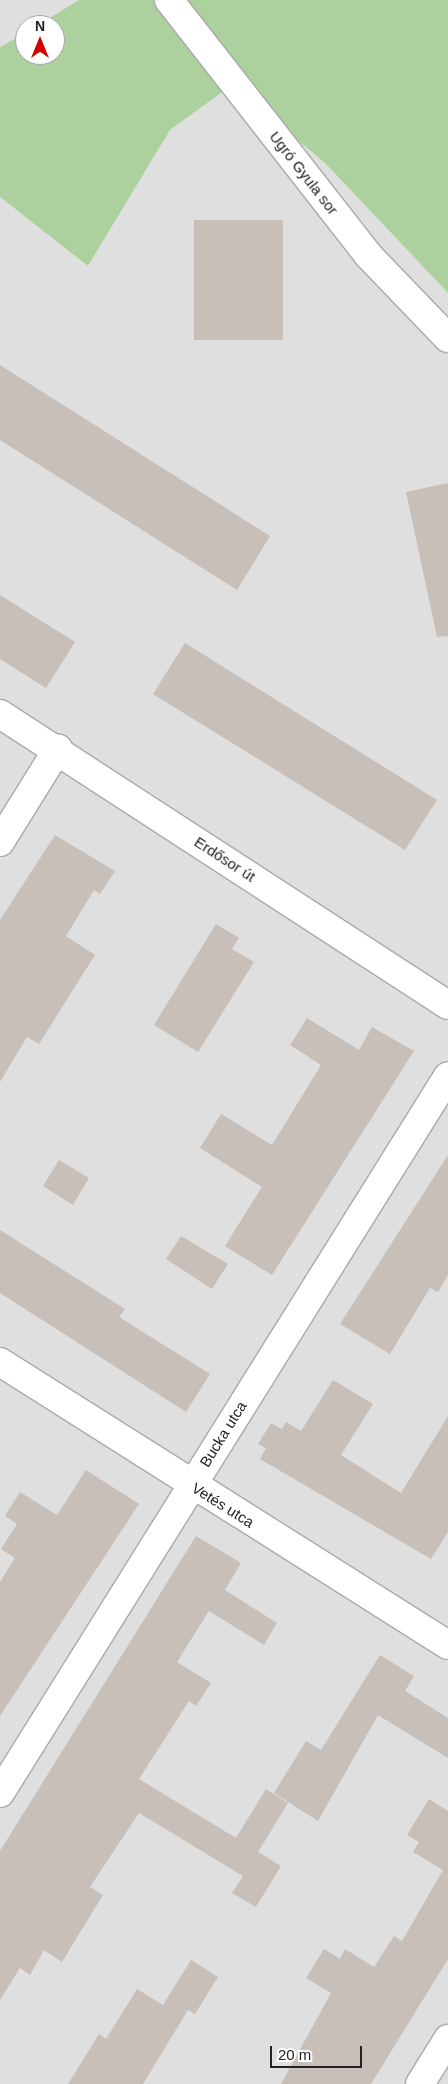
<!DOCTYPE html>
<meta charset="utf-8">
<style>
body{margin:0}
#map{position:relative;width:448px;height:2084px;overflow:hidden;background:#f2efe9;font-family:Helvetica,sans-serif}
div>[style]{position:absolute}
.residential>*{inset:0;background:#e0dfdf}
.forest>*{inset:0;background:#add19e}
.building>*{inset:0;background:#c7bfb8}
.roads{filter:drop-shadow(1px 0 #a9a9a9) drop-shadow(-1px 0 #a9a9a9) drop-shadow(0 1px #a9a9a9) drop-shadow(0 -1px #a9a9a9)}
.minor>*{height:28px;margin:-14px;padding:0 14px;transform-origin:14px;border-radius:14px;background:#fff}
span{translate:-50% -50%;white-space:nowrap;text-align:center;line-height:1.15;-webkit-text-stroke:4px #fff;paint-order:stroke}
.street-label{font-size:15px;color:#222}
.north{position:absolute;left:15px;top:15px;width:50px;height:50px;box-sizing:border-box;background:#fff;border:1px solid #a7a7a7;border-radius:50%;rotate:0deg;font-size:14px;font-weight:700;line-height:20px;text-align:center;color:#222}
.north::after{content:'';display:block;margin:auto;width:18px;height:22px;background:#d40000;clip-path:polygon(50% 0,100% 100%,50% 72%,0 100%)}
.scale{position:absolute;left:270px;top:2046px;width:92px;height:22px;box-sizing:border-box;border:2px solid #222;border-top:0;padding-left:6px;font-size:15px;line-height:18px;white-space:nowrap;color:#222;-webkit-text-stroke:4px #fff;paint-order:stroke}
</style>
<div id="map">
<div class="residential">
<div style="clip-path:polygon(0 0,79px 0,79px 2px,38px 25px,25px 25px,25px 33px,0 47px)"></div>
<div style="clip-path:polygon(232px 85px,325px 163px,448px 293px,448px 2084px,0 2084px,0 197px,88px 266px,170px 130px)"></div>
</div>
<div class="forest">
<div style="clip-path:polygon(79px 0,448px 0,448px 293px,325px 163px,232px 85px,170px 130px,88px 266px,0 197px,0 47px,25px 33px,25px 55px,55px 55px,55px 25px,38px 25px)"></div>
</div>
<div class="building">
<div style="clip-path:polygon(194px 220px,283px 220px,283px 340px,194px 340px)"></div>
<div style="clip-path:polygon(0 365px,270px 536px,237px 590px,0 440px)"></div>
<div style="clip-path:polygon(448px 483px,448px 636px,437px 637px,406px 492px)"></div>
<div style="clip-path:polygon(0 595px,75px 642px,46px 688px,0 659px)"></div>
<div style="clip-path:polygon(185px 643px,437px 800px,405px 850px,153px 694px)"></div>
<div style="clip-path:polygon(55px 835px,115px 871px,100px 894px,94px 890px,66px 936px,95px 955px,39px 1044px,27px 1037px,0 1082px,0 920px)"></div>
<div style="clip-path:polygon(216px 924px,239px 938px,232px 949px,254px 962px,198px 1052px,154px 1025px)"></div>
<div style="clip-path:polygon(307px 1018px,359px 1050px,372px 1027px,414px 1051px,272px 1275px,225px 1246px,262px 1187px,200px 1148px,221px 1114px,272px 1145px,321px 1065px,290px 1045px)"></div>
<div style="clip-path:polygon(448px 1155px,448px 1275px,438px 1292px,430px 1288px,390px 1354px,340px 1324px)"></div>
<div style="clip-path:polygon(59px 1160px,89px 1178px,73px 1205px,43px 1186px)"></div>
<div style="clip-path:polygon(0 1230px,125px 1309px,119px 1317px,210px 1374px,186px 1412px,0 1293px)"></div>
<div style="clip-path:polygon(181px 1236px,228px 1264px,212px 1289px,166px 1259px)"></div>
<div style="clip-path:polygon(333px 1380px,373px 1404px,341px 1455px,401px 1493px,448px 1416px,448px 1532px,431px 1559px,260px 1459px,266px 1448px,258px 1444px,271px 1423px,282px 1429px,286px 1422px,301px 1431px)"></div>
<div style="clip-path:polygon(86px 1470px,139px 1504px,0 1716px,0 1582px,15px 1558px,1px 1549px,17px 1524px,5px 1516px,20px 1492px,57px 1515px)"></div>
<div style="clip-path:polygon(196px 1536px,241px 1563px,225px 1590px,277px 1623px,264px 1645px,209px 1611px,177px 1662px,211px 1683px,196px 1706px,189px 1701px,139px 1779px,236px 1838px,266px 1789px,288px 1803px,258px 1852px,281px 1866px,256px 1907px,232px 1893px,243px 1876px,139px 1813px,90px 1887px,103px 1895px,62px 1962px,44px 1950px,30px 1975px,20px 1968px,0 2000px,0 1851px)"></div>
<div style="clip-path:polygon(380px 1655px,414px 1676px,405px 1691px,448px 1718px,448px 1758px,378px 1715px,318px 1821px,274px 1793px,306px 1741px,321px 1750px)"></div>
<div style="clip-path:polygon(429px 1799px,448px 1811px,448px 1959px,371px 2084px,281px 2084px,331px 1993px,306px 1978px,324px 1949px,340px 1959px,345px 1949px,374px 1967px,394px 1936px,402px 1941px,443px 1870px,413px 1852px,419px 1842px,407px 1835px)"></div>
<div style="clip-path:polygon(191px 1960px,218px 1977px,195px 2014px,188px 2010px,143px 2084px,68px 2084px,99px 2034px,106px 2039px,137px 1989px,163px 2005px)"></div>
</div>
<div class="roads">
<div class="minor">
<div style="left:169px;top:0;width:323px;rotate:52deg"></div>
<div style="left:368px;top:255px;width:115px;rotate:46.1deg"></div>
<div style="left:0;top:714px;width:534px;rotate:33.01deg"></div>
<div style="left:0;top:842px;width:110px;rotate:-58.1deg"></div>
<div style="left:0;top:1362px;width:530px;rotate:32.28deg"></div>
<div style="left:0;top:1793px;width:845px;rotate:-58deg"></div>
<div style="left:420px;top:2084px;width:53px;rotate:-58.1deg"></div>
</div>
</div>
<div class="street-label">
<span style="left:304px;top:173px;rotate:52deg">Ugró Gyula sor</span>
<span style="left:225px;top:859px;rotate:33deg">Erdősor út</span>
<span style="left:223px;top:1434px;rotate:-58deg">Bucka utca</span>
<span style="left:223px;top:1505px;rotate:32deg">Vetés utca</span>
</div>
<div class="north">N</div>
<div class="scale">20 m</div>
</div>
